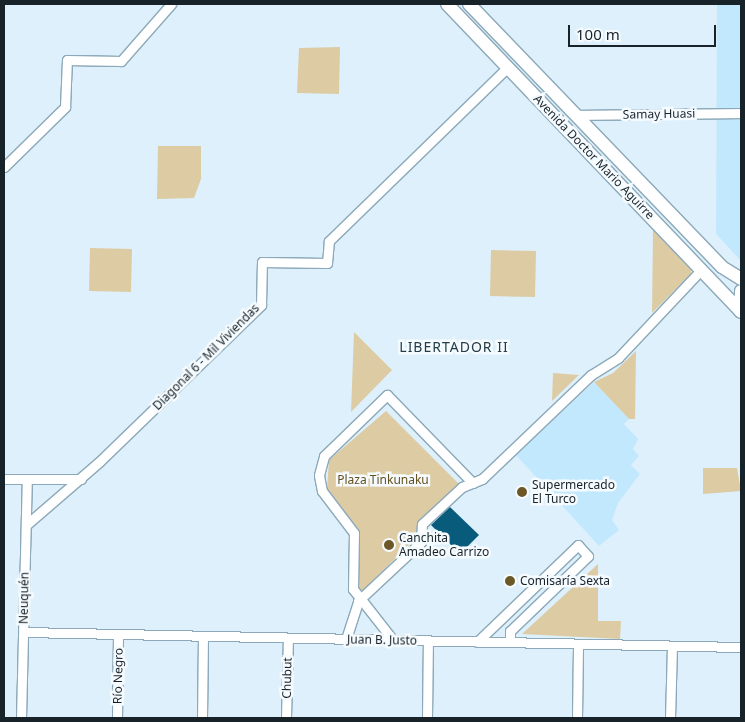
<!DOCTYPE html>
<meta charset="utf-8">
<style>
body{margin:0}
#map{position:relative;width:745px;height:722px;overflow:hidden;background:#def0fb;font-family:"Noto Sans",sans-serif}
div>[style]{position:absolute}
.built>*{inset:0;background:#c2e8fd}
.green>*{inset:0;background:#ddcba4}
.building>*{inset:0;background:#095b7c}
.roads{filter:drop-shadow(1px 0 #8ca9b9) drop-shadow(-1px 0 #8ca9b9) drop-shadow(0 1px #8ca9b9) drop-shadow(0 -1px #8ca9b9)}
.street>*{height:9px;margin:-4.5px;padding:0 4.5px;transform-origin:4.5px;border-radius:4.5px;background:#fff}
.secondary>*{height:12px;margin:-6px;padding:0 6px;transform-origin:6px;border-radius:6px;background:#fff}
.dots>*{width:14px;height:14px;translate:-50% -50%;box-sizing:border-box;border:2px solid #f5fbff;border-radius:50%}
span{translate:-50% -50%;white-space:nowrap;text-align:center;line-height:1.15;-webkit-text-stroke:5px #f5fbff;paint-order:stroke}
.street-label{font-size:12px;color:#182329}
.park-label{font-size:12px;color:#64501f}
.poi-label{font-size:12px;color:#182329}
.left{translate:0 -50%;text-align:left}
.neighbourhood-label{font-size:14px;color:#233c4a;letter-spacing:1px}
.frame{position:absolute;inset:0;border:5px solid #182329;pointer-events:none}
.scale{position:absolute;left:568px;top:25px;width:148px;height:22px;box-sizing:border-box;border:2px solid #182329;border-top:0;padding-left:6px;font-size:15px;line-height:18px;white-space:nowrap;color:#182329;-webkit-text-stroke:4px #f5fbff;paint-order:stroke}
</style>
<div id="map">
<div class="built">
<div style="clip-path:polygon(717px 4px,741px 4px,741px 261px,716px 234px)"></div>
<div style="clip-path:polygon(594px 382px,629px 419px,624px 424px,638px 439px,633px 449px,639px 456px,631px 465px,640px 474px,618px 503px,612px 520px,619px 530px,599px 546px,516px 455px)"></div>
</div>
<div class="green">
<div style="clip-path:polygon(340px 47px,339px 94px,297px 93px,299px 48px)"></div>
<div style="clip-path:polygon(158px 146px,201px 146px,201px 179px,194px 198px,157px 199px)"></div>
<div style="clip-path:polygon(653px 229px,691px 267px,691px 274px,652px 313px)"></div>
<div style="clip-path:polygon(90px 248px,132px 249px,131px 292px,89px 291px)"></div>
<div style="clip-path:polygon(491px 250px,536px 251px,535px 297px,490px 296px)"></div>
<div style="clip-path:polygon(354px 332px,392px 370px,351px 412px)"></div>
<div style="clip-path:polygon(636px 351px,635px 419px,629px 419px,594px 382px,613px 373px)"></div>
<div style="clip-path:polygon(553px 373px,579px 375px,552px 401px)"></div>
<div style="clip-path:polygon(386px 411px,459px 484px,418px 522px,414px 540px,362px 591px,358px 588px,358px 530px,327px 489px,329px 460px)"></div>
<div style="clip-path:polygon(703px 468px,737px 468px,741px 491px,703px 494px)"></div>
<div style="clip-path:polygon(598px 564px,598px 621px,621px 621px,620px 639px,522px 634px)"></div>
</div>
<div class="building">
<div style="clip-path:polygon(450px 507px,479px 535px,460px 554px,431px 525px)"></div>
</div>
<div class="roads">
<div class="street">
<div style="left:576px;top:115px;width:165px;rotate:-0.7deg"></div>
<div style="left:4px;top:167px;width:86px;rotate:-44.5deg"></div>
<div style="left:65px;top:107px;width:47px;rotate:-87.6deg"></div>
<div style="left:67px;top:60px;width:54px;rotate:1.1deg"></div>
<div style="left:121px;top:61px;width:76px;rotate:-48.7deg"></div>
<div style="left:4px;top:479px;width:77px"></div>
<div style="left:26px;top:525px;width:96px;rotate:-40.8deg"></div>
<div style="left:99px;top:462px;width:226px;rotate:-44.1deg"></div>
<div style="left:261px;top:305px;width:43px;rotate:-88.7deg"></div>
<div style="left:262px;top:262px;width:65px;rotate:0.9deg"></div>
<div style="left:327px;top:263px;width:22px;rotate:-85deg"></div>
<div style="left:329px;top:241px;width:250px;rotate:-44.2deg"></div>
<div style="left:24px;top:632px;width:717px;rotate:1.2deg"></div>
<div style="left:346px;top:639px;width:40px;rotate:-72deg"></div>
<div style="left:358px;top:601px;width:86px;rotate:-43.1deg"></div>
<div style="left:421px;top:542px;width:18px;rotate:-87deg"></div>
<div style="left:422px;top:524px;width:54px;rotate:-42.8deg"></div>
<div style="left:462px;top:487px;width:22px;rotate:-22deg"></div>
<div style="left:482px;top:479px;width:151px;rotate:-43.7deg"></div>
<div style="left:591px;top:375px;width:32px;rotate:-32deg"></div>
<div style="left:618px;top:358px;width:122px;rotate:-46.7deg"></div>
<div style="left:393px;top:640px;width:65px;rotate:-128.1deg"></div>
<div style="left:353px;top:589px;width:56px;rotate:-89deg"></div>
<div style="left:354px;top:533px;width:53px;rotate:-127.3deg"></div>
<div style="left:322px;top:491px;width:16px;rotate:-101deg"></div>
<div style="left:319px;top:475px;width:20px;rotate:-75deg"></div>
<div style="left:324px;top:456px;width:88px;rotate:-44.1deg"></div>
<div style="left:387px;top:395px;width:123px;rotate:45.7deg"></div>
<div style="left:477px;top:642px;width:140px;rotate:-43.8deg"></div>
<div style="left:578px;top:545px;width:15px;rotate:48deg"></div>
<div style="left:588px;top:556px;width:108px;rotate:136.1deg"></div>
<div style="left:510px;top:631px;width:11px;rotate:90deg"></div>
<div style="left:21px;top:718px;width:239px;rotate:-88.6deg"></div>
<div style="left:117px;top:718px;width:84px;rotate:-89.3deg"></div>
<div style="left:202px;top:718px;width:82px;rotate:-89.3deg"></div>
<div style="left:286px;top:718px;width:80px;rotate:-88.6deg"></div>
<div style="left:427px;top:718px;width:77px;rotate:-89.3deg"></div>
<div style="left:577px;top:718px;width:74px;rotate:-89.2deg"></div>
<div style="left:670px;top:718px;width:72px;rotate:-88.4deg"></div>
</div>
<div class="secondary">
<div style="left:447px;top:4px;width:426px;rotate:46.3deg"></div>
<div style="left:469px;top:4px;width:365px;rotate:46.1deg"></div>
<div style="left:722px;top:267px;width:22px;rotate:32deg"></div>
<div style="left:740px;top:311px;width:20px;rotate:-87deg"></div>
</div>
</div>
<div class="dots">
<div style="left:522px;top:492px;background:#6c5827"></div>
<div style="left:389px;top:545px;background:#6c5827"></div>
<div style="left:510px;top:581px;background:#6c5827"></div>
</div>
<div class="street-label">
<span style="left:659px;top:114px;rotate:-1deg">Samay Huasi</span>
<span style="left:594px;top:157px;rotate:46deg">Avenida Doctor Mario Aguirre</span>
<span style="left:206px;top:357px;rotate:-45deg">Diagonal 6 - Mil Viviendas</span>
<span style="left:24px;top:598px;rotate:-89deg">Neuquén</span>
<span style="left:382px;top:640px;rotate:1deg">Juan B. Justo</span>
<span style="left:118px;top:676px;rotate:-89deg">Río Negro</span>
<span style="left:287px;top:678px;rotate:-89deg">Chubut</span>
</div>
<div class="park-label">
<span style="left:383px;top:480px">Plaza Tinkunaku</span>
</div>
<div class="poi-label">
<span class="left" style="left:532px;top:492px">Supermercado<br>El Turco</span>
<span class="left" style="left:399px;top:545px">Canchita<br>Amadeo Carrizo</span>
<span class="left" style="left:520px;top:581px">Comisaría Sexta</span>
</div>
<div class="neighbourhood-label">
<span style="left:454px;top:347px">LIBERTADOR II</span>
</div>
<div class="frame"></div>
<div class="scale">100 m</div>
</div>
